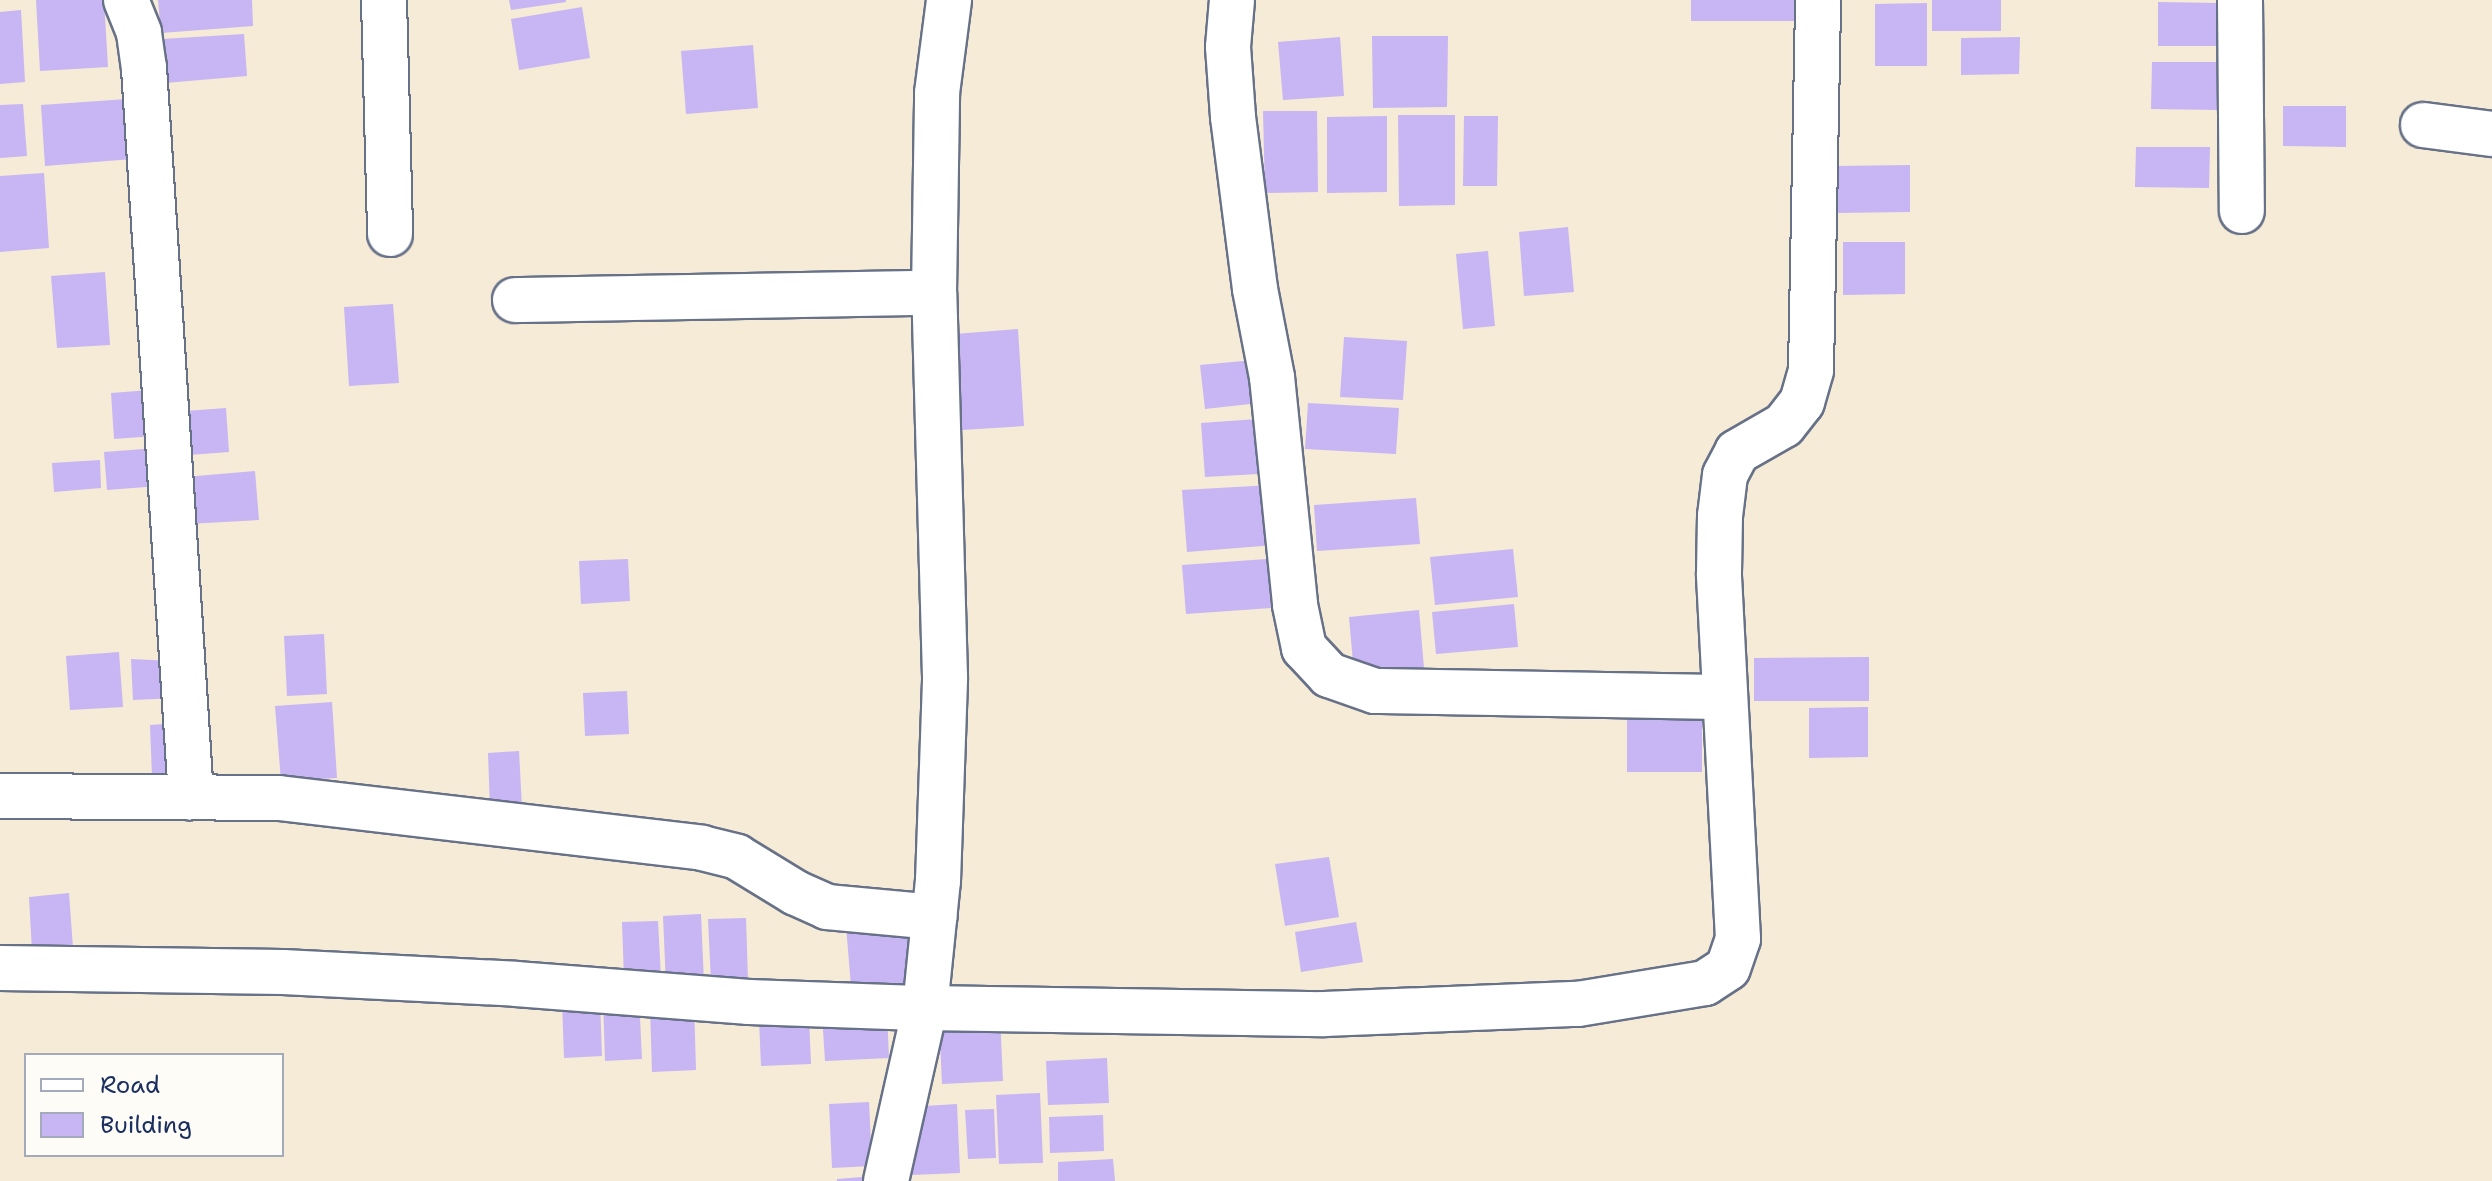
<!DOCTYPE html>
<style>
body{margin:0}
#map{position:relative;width:2492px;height:1181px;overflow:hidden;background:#f5ebd7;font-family:"Shantell Sans",sans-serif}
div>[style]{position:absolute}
.building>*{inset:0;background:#c8b5f3}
.roads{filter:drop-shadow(2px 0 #677188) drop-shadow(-2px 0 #677188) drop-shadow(0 2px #677188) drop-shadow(0 -2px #677188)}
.street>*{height:44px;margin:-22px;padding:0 22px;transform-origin:22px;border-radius:22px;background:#fff}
span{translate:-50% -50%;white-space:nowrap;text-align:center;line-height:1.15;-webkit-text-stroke:8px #fdfcf7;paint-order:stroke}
.legend{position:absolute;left:24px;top:1053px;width:260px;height:104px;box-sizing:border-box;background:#fdfcf7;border:2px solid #a3aaba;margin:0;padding:10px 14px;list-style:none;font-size:24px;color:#1b2f5e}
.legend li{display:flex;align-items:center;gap:16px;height:40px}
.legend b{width:40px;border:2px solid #a3aaba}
</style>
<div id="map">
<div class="building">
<div style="clip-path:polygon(36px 0,104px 0,108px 67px,40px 71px)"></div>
<div style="clip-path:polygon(158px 0,252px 0,253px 26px,161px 33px)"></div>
<div style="clip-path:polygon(509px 0,566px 0,566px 2px,511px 10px)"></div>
<div style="clip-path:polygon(1691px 0,1794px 0,1794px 21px,1691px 21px)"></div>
<div style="clip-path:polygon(1932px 0,2001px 0,2001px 31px,1932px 31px)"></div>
<div style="clip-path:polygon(2158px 2px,2220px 3px,2220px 46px,2158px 46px)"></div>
<div style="clip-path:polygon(1927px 3px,1927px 66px,1875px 66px,1875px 4px)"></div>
<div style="clip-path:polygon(582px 7px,590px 58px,519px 70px,511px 19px)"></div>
<div style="clip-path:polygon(21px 10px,25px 82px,0 84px,0 12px)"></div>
<div style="clip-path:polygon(244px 34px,247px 76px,165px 83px,162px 39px)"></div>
<div style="clip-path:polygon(1372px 36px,1448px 36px,1447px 107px,1373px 108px)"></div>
<div style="clip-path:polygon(1340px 37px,1344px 96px,1283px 100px,1278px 42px)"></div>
<div style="clip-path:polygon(2020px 37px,2019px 74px,1961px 75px,1961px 38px)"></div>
<div style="clip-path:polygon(753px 45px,758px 108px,686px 114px,681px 51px)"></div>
<div style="clip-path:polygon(2152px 62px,2218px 62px,2218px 110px,2151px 109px)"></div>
<div style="clip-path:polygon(141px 98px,145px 158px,45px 166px,41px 105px)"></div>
<div style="clip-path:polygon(23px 104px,27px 156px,0 158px,0 105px)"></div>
<div style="clip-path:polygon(2283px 106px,2346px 106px,2346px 147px,2283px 146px)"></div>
<div style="clip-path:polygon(1263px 111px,1317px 111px,1318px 192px,1265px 193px)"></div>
<div style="clip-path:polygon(1398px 115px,1455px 115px,1455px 205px,1399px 206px)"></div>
<div style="clip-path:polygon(1387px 116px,1387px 192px,1327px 193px,1327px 117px)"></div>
<div style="clip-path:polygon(1464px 116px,1498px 116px,1497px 186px,1463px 186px)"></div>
<div style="clip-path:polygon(2136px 147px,2210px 147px,2209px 188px,2135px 187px)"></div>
<div style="clip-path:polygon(1910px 165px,1910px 212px,1835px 213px,1835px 166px)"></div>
<div style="clip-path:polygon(44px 173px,49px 248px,0 252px,0 176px)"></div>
<div style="clip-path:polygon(1568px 227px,1574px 292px,1524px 296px,1519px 232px)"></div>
<div style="clip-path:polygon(1843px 242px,1905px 242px,1905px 294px,1843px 295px)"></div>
<div style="clip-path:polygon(1488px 251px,1495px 326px,1463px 329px,1456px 254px)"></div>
<div style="clip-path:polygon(105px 272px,110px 345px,57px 348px,51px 276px)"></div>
<div style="clip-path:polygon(393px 304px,399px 383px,349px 386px,344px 307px)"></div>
<div style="clip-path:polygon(1018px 329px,1024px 426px,962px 430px,955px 334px)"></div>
<div style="clip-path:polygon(1344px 337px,1407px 341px,1403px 400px,1340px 397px)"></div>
<div style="clip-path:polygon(1254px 360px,1259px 403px,1205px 409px,1200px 365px)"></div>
<div style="clip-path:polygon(150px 390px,154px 436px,114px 439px,111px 393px)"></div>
<div style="clip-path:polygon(1308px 403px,1399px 408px,1396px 454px,1305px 449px)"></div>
<div style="clip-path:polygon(226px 408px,229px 452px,189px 455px,186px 411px)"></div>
<div style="clip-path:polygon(1271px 418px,1275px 473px,1205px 477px,1201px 423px)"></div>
<div style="clip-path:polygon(157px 448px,159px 486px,107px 490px,104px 452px)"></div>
<div style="clip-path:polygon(100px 460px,101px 488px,54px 492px,52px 463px)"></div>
<div style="clip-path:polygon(255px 471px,259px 520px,188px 524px,185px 477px)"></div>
<div style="clip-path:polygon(1272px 485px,1276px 545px,1187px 552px,1182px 490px)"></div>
<div style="clip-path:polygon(1416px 498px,1420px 544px,1317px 551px,1314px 505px)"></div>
<div style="clip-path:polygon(1513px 549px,1518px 597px,1435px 605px,1430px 557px)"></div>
<div style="clip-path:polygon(628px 559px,630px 601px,581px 604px,579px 561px)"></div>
<div style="clip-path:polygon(1267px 559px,1271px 608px,1186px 614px,1182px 565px)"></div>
<div style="clip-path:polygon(1514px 604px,1518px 647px,1436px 654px,1432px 612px)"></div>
<div style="clip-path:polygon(1419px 610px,1424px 668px,1354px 674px,1349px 617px)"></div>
<div style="clip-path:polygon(324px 634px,327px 694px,287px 696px,284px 636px)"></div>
<div style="clip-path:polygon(119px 652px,123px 707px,70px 710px,66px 656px)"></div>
<div style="clip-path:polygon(1869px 657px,1869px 701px,1754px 701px,1754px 658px)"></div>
<div style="clip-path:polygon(131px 659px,174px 661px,176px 698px,133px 700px)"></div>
<div style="clip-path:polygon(627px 691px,629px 734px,585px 736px,583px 693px)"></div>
<div style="clip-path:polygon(332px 702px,337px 778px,281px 781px,275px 706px)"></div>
<div style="clip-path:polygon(1702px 707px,1702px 772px,1627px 772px,1627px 708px)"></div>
<div style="clip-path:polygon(1868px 707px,1868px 757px,1809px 758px,1809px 708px)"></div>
<div style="clip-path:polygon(180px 723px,182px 774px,152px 776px,150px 725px)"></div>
<div style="clip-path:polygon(519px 751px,522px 807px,490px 809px,488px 753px)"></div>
<div style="clip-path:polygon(1329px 857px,1339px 917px,1285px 926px,1275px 864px)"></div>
<div style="clip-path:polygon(69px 893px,73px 948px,32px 951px,29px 897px)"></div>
<div style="clip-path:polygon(701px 914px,704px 983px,666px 985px,663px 916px)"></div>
<div style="clip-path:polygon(746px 918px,748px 981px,711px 982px,708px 919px)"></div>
<div style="clip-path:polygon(910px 920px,916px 992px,852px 998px,846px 926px)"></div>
<div style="clip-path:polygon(658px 921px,661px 977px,624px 979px,622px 922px)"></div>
<div style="clip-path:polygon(1356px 922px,1363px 962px,1301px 972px,1295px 932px)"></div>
<div style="clip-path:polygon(639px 997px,642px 1059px,605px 1061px,603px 999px)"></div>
<div style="clip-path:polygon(600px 999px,602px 1056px,564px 1058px,562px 1001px)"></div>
<div style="clip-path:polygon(694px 1003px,696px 1070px,652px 1072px,650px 1006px)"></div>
<div style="clip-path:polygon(887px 1013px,889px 1058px,825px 1061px,822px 1015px)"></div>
<div style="clip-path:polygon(1000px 1016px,1003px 1081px,942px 1084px,939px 1018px)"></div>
<div style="clip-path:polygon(809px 1018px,811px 1064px,761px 1066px,759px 1020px)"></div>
<div style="clip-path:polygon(1107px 1058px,1109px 1103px,1048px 1105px,1046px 1061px)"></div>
<div style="clip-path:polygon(1040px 1093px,1043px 1163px,999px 1164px,996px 1095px)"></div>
<div style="clip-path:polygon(869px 1102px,872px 1166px,832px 1168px,829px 1104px)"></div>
<div style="clip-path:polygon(957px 1104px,960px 1173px,911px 1175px,908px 1107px)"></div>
<div style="clip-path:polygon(994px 1109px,996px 1158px,968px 1159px,965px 1110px)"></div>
<div style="clip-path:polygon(1103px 1115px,1104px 1151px,1050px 1153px,1049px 1117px)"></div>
<div style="clip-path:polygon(1113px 1159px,1115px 1181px,1058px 1181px,1058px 1162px)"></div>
<div style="clip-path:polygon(862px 1177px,862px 1181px,837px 1181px,837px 1179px)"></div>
</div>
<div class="roads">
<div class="street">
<div style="left:126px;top:0;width:35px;rotate:68deg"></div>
<div style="left:139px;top:33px;width:35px;rotate:82deg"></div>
<div style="left:144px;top:68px;width:731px;rotate:86.31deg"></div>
<div style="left:384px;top:0;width:234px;rotate:88.5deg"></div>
<div style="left:1232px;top:0;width:47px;rotate:94.9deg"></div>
<div style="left:1228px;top:47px;width:70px;rotate:85.9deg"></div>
<div style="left:1233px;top:117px;width:173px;rotate:82.7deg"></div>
<div style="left:1255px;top:289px;width:90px;rotate:79.1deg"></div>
<div style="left:1272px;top:377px;width:229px;rotate:84.2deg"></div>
<div style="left:1295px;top:605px;width:44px;rotate:78.2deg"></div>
<div style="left:1304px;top:648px;width:37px;rotate:47deg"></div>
<div style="left:1329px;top:675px;width:49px;rotate:19.2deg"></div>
<div style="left:1375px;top:691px;width:349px;rotate:1deg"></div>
<div style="left:2240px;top:0;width:211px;rotate:89.5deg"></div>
<div style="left:2423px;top:125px;width:70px;rotate:7.4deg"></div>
<div style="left:515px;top:300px;width:419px;rotate:-1deg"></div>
<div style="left:0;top:796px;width:279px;rotate:0.4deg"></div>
<div style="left:279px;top:798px;width:426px;rotate:6.7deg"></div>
<div style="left:702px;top:848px;width:36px;rotate:14deg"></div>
<div style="left:737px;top:857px;width:69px;rotate:31.4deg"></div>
<div style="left:796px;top:893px;width:34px;rotate:24deg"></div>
<div style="left:827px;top:907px;width:108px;rotate:5.3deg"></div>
<div style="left:0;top:968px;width:283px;rotate:0.8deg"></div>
<div style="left:283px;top:972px;width:233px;rotate:2.9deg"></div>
<div style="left:516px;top:984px;width:234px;rotate:4.4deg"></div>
<div style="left:749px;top:1002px;width:176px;rotate:2deg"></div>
<div style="left:925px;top:1008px;width:399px;rotate:0.9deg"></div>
<div style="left:1324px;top:1014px;width:254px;rotate:-2.3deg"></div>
<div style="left:1578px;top:1004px;width:129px;rotate:-9.4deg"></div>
<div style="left:1705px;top:983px;width:27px;rotate:-33deg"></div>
<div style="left:1728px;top:968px;width:31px;rotate:-71deg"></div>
<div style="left:1738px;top:939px;width:366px;rotate:-93deg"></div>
<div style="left:1719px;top:573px;width:57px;rotate:-89deg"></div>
<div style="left:1720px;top:516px;width:41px;rotate:-83deg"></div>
<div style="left:1725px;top:475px;width:26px;rotate:-62deg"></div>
<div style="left:1737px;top:452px;width:54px;rotate:-29.9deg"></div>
<div style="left:1784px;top:425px;width:29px;rotate:-52deg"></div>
<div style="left:1802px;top:402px;width:33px;rotate:-74deg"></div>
<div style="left:1811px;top:370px;width:370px;rotate:-88.9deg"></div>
<div style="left:886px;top:1181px;width:177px;rotate:-77.3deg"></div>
<div style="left:925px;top:1008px;width:128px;rotate:-84.2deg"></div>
<div style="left:938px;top:881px;width:204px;rotate:-88deg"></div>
<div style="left:945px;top:677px;width:384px;rotate:-91.6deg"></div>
<div style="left:934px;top:293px;width:200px;rotate:-89.1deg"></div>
<div style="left:937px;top:93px;width:94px;rotate:-82.6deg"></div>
</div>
</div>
<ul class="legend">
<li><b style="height:10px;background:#fff"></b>Road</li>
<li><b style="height:22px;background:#c8b5f3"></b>Building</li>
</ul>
</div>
